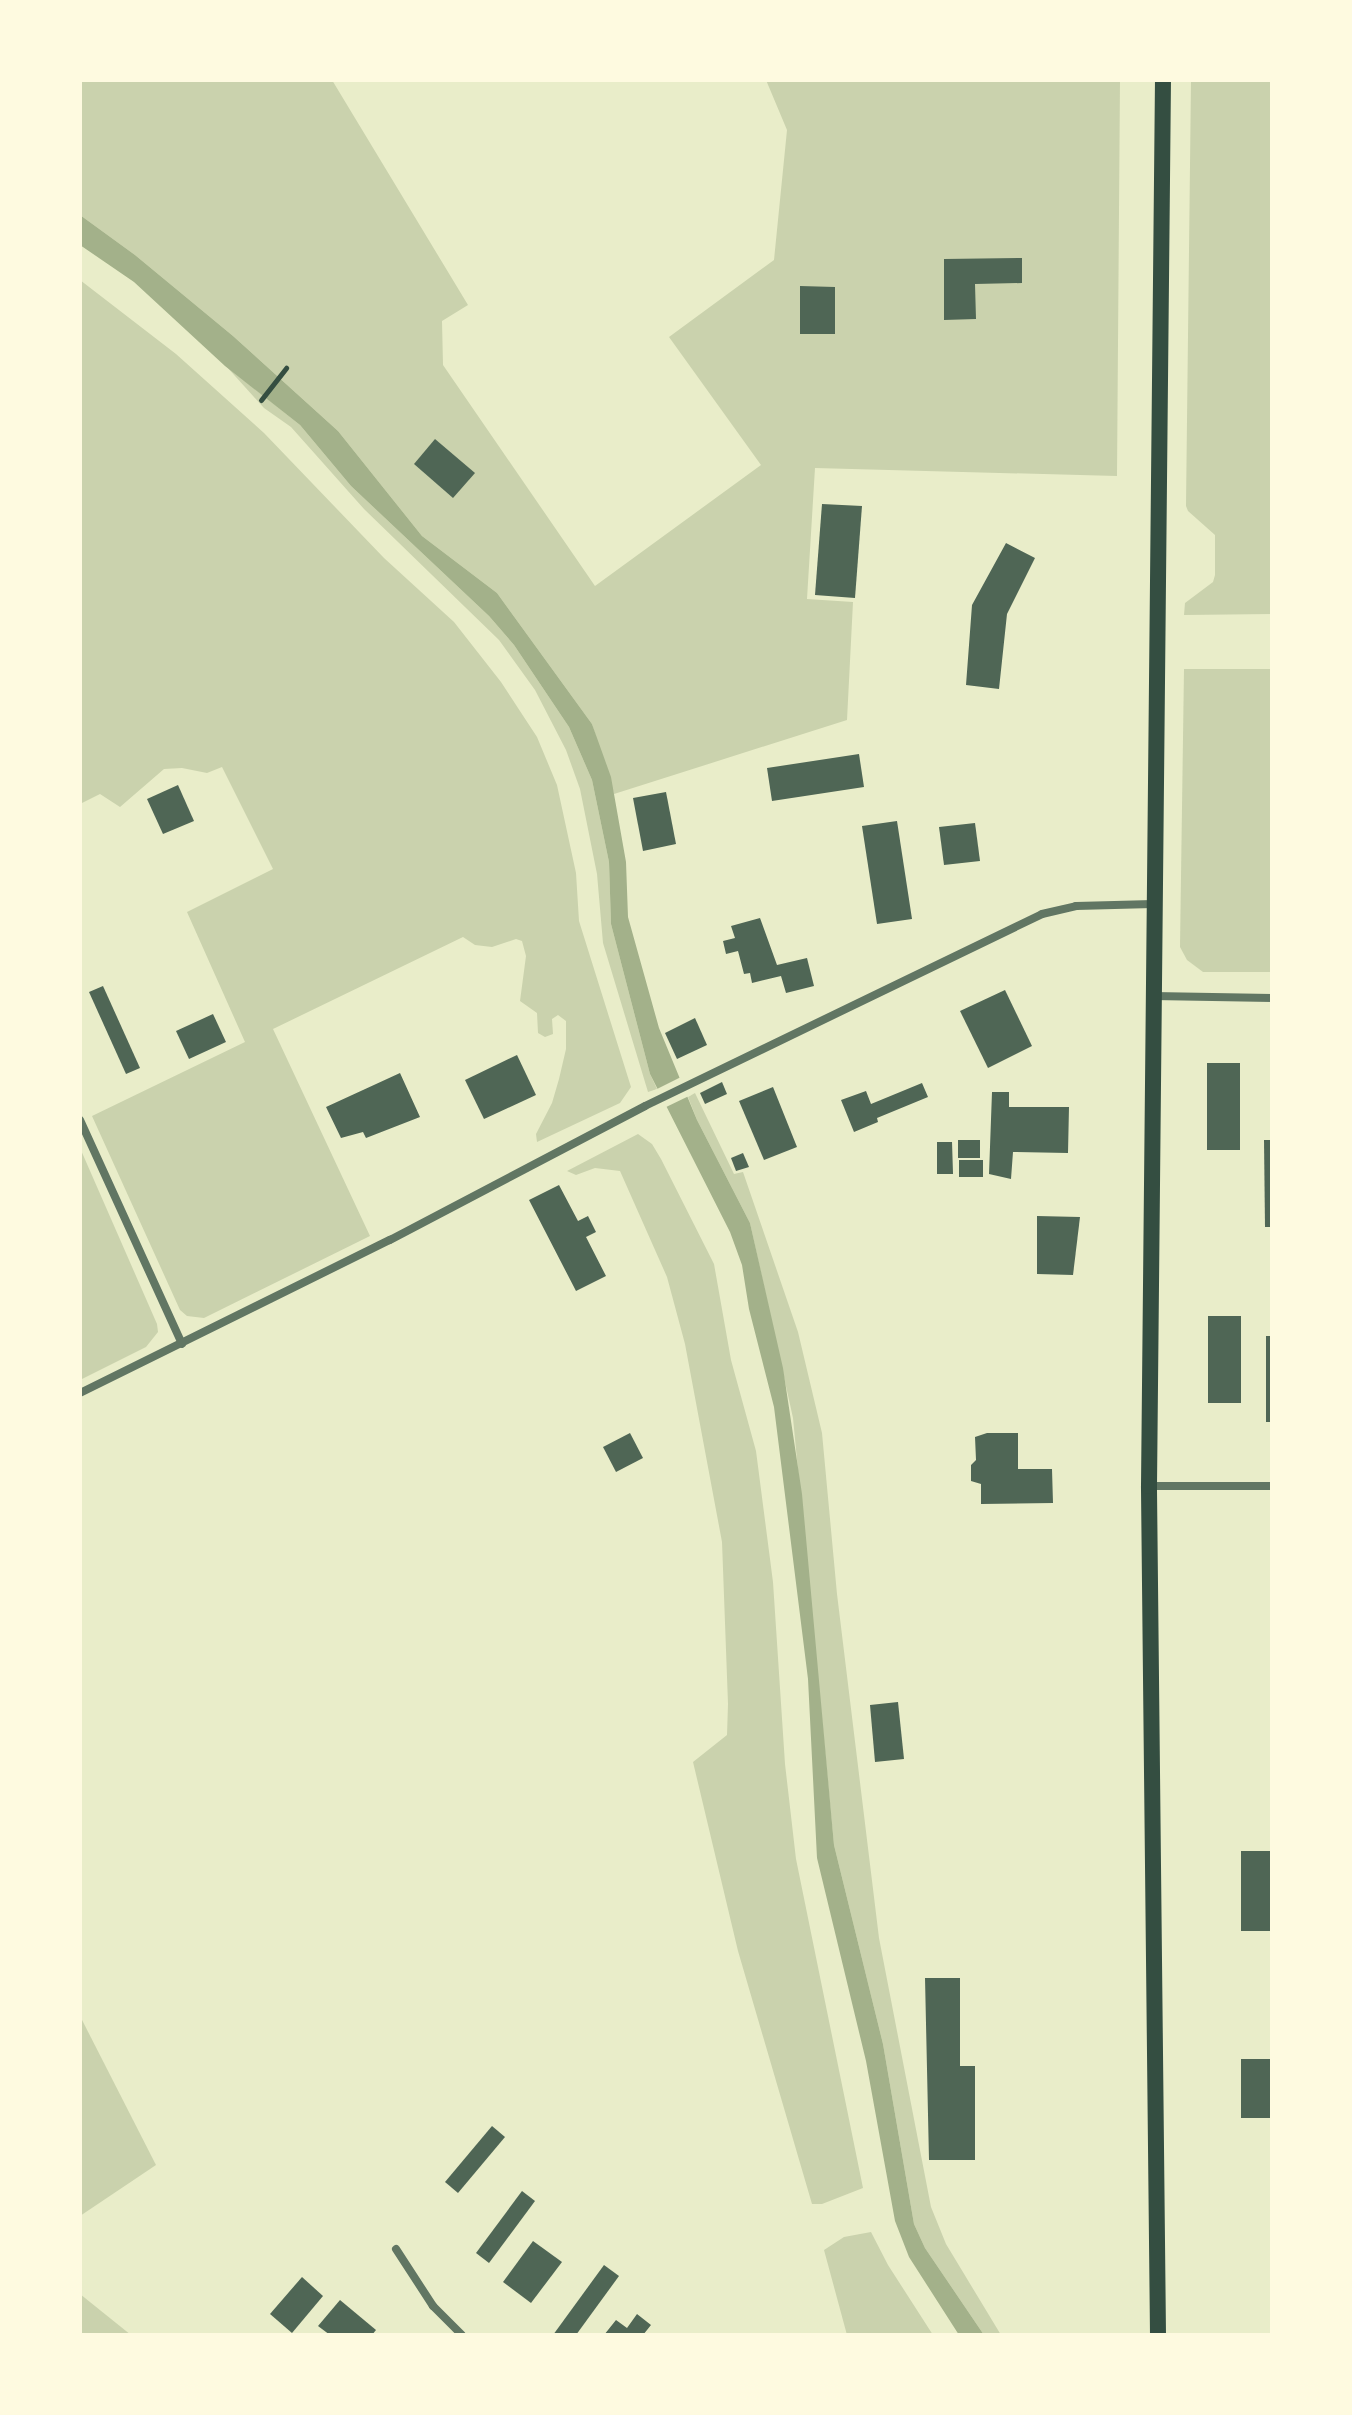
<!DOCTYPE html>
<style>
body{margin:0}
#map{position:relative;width:1352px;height:2415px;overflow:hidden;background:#e9edc9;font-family:"Zilla Slab",serif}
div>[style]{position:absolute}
.green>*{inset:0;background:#cad2ad}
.water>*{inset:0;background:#a3b18a}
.pier>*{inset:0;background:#e9edc9}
.building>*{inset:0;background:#4f6655}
.path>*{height:5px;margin:-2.5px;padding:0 2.5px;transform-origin:2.5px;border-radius:2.5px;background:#344e41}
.minor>*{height:8px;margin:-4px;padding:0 4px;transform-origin:4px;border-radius:4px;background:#617663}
.secondary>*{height:16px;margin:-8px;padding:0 8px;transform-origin:8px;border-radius:8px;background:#344e41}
span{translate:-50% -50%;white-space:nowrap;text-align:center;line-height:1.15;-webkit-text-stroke:6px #fefae0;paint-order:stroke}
.frame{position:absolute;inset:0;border:82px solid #fefae0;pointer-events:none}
</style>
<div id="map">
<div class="green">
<div style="clip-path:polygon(80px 80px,332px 80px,468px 305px,442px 321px,443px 365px,595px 586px,761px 465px,669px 337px,774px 260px,787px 130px,766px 80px,1120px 80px,1117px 476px,815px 468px,807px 599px,853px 602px,847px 720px,614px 794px,592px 724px,497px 593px,422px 536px,338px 431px,233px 336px,135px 255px,80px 215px)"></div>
<div style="clip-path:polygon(1191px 80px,1272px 80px,1272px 614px,1184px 615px,1185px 603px,1213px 582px,1215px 575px,1215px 535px,1188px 511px,1186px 506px)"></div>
<div style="clip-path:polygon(80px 280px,176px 354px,264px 433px,384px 558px,454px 622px,501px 682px,537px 737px,557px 785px,576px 873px,579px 921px,631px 1087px,620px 1103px,537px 1142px,536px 1134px,552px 1103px,559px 1079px,566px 1049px,566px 1021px,558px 1015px,552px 1019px,553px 1034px,545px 1037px,538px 1033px,537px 1013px,520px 1001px,526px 956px,522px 941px,516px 939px,492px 947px,475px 945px,463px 937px,273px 1029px,370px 1236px,204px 1318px,187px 1316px,180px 1310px,92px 1116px,245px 1042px,187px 912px,273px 869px,222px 767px,207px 773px,182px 768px,164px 769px,120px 807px,100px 794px,80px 804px)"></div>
<div style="clip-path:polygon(226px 366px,300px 425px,351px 486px,489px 616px,514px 645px,569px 727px,592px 780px,609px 862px,611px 924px,650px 1074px,657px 1089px,648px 1092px,603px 943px,597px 874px,580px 789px,566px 750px,535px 690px,499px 640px,364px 509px,291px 427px,264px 408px)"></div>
<div style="clip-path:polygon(1184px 669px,1272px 669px,1272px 972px,1203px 972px,1187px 960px,1180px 947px)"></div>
<div style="clip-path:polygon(695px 1093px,734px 1174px,743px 1172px,798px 1332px,822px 1433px,837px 1594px,879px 1938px,931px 2207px,946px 2244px,1001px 2335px,984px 2335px,925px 2248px,914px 2224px,883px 2044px,834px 1845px,793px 1418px,750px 1223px,697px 1120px,688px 1097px)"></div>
<div style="clip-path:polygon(638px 1134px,652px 1144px,661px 1159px,714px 1264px,731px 1360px,756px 1451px,773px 1582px,785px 1764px,796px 1859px,863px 2188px,822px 2204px,812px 2204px,738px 1951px,693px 1762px,727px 1735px,728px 1704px,722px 1542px,685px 1344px,667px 1277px,620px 1171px,595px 1168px,576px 1175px,567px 1171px)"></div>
<div style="clip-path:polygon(80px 1148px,157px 1324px,158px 1332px,146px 1347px,80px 1380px)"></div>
<div style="clip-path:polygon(80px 2016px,156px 2165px,80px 2216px)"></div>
<div style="clip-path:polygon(871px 2232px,888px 2265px,933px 2335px,847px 2335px,824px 2250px,844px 2237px)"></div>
<div style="clip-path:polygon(80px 2294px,131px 2335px,80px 2335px)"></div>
</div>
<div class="water">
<div style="clip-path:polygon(80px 215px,135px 255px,233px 336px,338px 431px,422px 536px,497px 593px,592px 724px,611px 777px,626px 862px,628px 917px,659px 1028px,697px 1120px,750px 1223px,783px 1368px,802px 1494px,834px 1845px,883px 2044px,914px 2224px,925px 2248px,984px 2335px,959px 2335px,909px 2257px,895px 2221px,866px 2061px,817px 1858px,808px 1679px,774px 1407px,749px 1309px,742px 1265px,730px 1232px,650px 1074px,611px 924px,609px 862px,592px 780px,569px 727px,514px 645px,489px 616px,351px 486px,300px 425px,225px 366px,134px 282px,80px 245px)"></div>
</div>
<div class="pier">
<div style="clip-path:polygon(683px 1076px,691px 1095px,662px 1109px,653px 1091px)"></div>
</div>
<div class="building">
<div style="clip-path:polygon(1022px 258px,1022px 283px,975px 284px,976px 319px,944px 320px,944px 259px)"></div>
<div style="clip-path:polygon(800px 286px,835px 287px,835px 334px,800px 334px)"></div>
<div style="clip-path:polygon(435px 439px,475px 473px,453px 498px,414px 464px)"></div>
<div style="clip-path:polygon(822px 504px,862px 506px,855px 598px,815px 595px)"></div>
<div style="clip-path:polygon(1006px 543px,1035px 558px,1007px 614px,999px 689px,966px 685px,972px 605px)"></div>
<div style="clip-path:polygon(859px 754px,864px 787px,772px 801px,767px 768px)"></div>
<div style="clip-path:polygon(178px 785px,194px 821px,163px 834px,147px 799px)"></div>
<div style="clip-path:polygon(666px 792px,676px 844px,643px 851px,633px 798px)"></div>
<div style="clip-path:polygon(897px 821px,912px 919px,877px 924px,862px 826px)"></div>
<div style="clip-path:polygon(975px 823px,980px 861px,944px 865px,939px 827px)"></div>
<div style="clip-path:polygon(760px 918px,777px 965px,807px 958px,814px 986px,786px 993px,781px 976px,752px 983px,750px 973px,744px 974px,738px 951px,726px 954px,723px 941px,735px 938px,731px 926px)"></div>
<div style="clip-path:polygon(103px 986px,140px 1068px,126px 1074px,89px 992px)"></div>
<div style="clip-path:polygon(1005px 990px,1032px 1046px,988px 1068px,960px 1011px)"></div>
<div style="clip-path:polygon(213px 1014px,226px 1042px,189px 1059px,176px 1031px)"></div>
<div style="clip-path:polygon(695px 1018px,707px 1045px,677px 1059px,665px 1033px)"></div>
<div style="clip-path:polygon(517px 1055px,536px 1095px,484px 1119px,465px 1080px)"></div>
<div style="clip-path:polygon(1207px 1063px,1240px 1063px,1240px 1150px,1207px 1150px)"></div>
<div style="clip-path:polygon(400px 1073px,420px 1117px,366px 1138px,363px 1132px,341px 1138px,326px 1107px)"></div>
<div style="clip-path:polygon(722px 1082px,727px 1094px,705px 1104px,700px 1093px)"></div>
<div style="clip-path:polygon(922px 1083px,928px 1097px,877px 1118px,878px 1122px,854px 1132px,841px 1100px,866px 1091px,871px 1104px)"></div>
<div style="clip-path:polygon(773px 1087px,797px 1147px,764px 1160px,739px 1101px)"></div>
<div style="clip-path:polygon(992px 1092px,1009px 1092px,1009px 1107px,1069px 1107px,1068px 1153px,1013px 1152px,1011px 1179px,989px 1174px)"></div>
<div style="clip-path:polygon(958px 1140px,980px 1140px,980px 1158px,958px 1158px)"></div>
<div style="clip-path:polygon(1264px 1140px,1272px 1140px,1272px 1227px,1265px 1227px)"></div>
<div style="clip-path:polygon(937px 1142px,952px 1142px,953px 1174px,937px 1174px)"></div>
<div style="clip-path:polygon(743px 1153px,749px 1167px,736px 1171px,731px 1158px)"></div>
<div style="clip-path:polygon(959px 1160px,983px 1160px,983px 1177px,959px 1177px)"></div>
<div style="clip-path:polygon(559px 1185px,578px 1221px,588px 1216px,596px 1232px,586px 1237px,606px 1276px,576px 1291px,529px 1200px)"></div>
<div style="clip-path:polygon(1037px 1216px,1080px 1217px,1073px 1275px,1037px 1274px)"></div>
<div style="clip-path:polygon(1208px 1316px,1241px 1316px,1241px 1403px,1208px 1403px)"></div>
<div style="clip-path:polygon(1266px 1336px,1272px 1336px,1272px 1422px,1266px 1422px)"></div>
<div style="clip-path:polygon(630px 1433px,643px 1458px,616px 1472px,603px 1447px)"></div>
<div style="clip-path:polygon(987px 1433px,1018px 1433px,1018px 1469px,1052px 1469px,1053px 1503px,981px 1504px,981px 1484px,971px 1481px,971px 1465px,976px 1460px,975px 1437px)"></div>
<div style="clip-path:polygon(898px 1702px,904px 1759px,875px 1762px,870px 1705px)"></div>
<div style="clip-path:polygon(1241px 1851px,1272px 1851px,1272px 1931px,1241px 1931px)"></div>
<div style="clip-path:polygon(925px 1978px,960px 1978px,960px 2066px,975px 2066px,975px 2160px,929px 2160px)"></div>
<div style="clip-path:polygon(1241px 2059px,1272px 2059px,1272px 2118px,1241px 2118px)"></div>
<div style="clip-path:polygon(492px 2126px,505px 2137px,458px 2193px,445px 2182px)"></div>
<div style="clip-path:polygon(522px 2191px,535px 2201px,489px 2263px,476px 2253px)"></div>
<div style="clip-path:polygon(533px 2241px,562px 2262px,531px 2303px,503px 2282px)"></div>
<div style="clip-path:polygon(604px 2265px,619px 2276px,576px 2335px,553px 2335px)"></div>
<div style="clip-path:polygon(302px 2277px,323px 2296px,292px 2333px,270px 2314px)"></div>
<div style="clip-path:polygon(340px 2300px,376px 2330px,372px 2335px,330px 2335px,318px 2326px)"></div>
<div style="clip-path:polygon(637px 2314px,651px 2325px,643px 2335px,604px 2335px,616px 2320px,627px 2328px)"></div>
</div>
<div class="path">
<div style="left:261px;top:400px;width:41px;rotate:-52deg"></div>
</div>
<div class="minor">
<div style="left:1153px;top:996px;width:119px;rotate:1deg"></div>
<div style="left:80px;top:1120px;width:246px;rotate:65.5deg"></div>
<div style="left:80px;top:1393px;width:346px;rotate:-26.3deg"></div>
<div style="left:390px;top:1240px;width:288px;rotate:-27.7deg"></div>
<div style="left:645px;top:1106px;width:441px;rotate:-25.8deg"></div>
<div style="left:1042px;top:914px;width:35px;rotate:-13deg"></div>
<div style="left:1076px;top:906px;width:77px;rotate:-1.5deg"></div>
<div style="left:1149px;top:1486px;width:123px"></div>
<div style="left:396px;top:2249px;width:68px;rotate:57deg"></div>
<div style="left:433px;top:2306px;width:41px;rotate:45deg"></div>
</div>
<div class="secondary">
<div style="left:1158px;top:2335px;width:849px;rotate:-90.61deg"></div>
<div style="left:1149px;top:1486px;width:1406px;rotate:-89.43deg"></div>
</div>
<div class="frame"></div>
</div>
